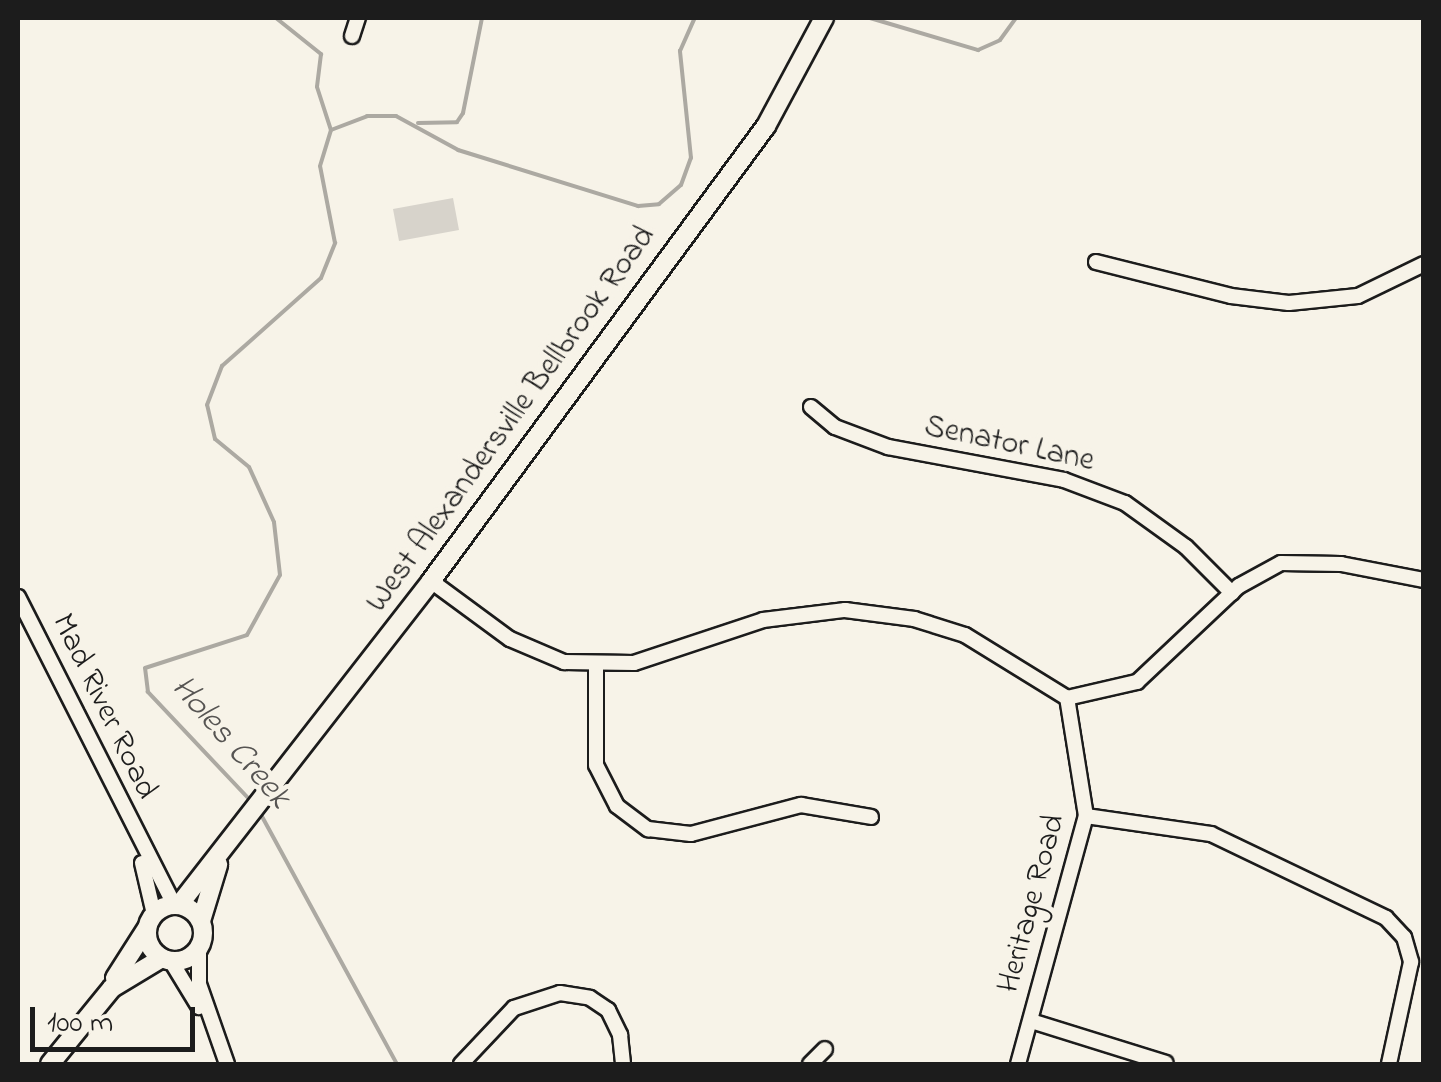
<!DOCTYPE html>
<style>
body{margin:0}
#map{position:relative;width:1441px;height:1082px;overflow:hidden;background:#f7f3e8;font-family:"Indie Flower",sans-serif}
div>[style]{position:absolute}
.green>*{inset:0;background:#d7d3cb}
.stream>*{height:4px;margin:-2px;padding:0 2px;transform-origin:2px;border-radius:2px;background:#aca9a2}
.roads{filter:drop-shadow(2px 0 #1c1c1c) drop-shadow(-2px 0 #1c1c1c) drop-shadow(0 2px #1c1c1c) drop-shadow(0 -2px #1c1c1c)}
.minor>*{height:14px;margin:-7px;padding:0 7px;transform-origin:7px;border-radius:7px;background:#f7f3e8}
.major>*{height:18px;margin:-9px;padding:0 9px;transform-origin:9px;border-radius:9px;background:#f7f3e8}
.major>.ring{margin:-9px;padding:0;box-sizing:content-box;background:none;border:18px solid #f7f3e8;border-radius:50%}
span{translate:-50% -50%;white-space:nowrap;text-align:center;line-height:1.15;-webkit-text-stroke:10px #f7f3e8;paint-order:stroke}
.street-label{font-size:32px;color:#1c1c1c}
.water-label{font-size:35px;color:#565452;font-style:italic}
.frame{position:absolute;inset:0;border:20px solid #1c1c1c;pointer-events:none}
.scale{position:absolute;left:30px;top:1007px;width:165px;height:45px;box-sizing:border-box;border:5px solid #1c1c1c;border-top:0;padding-left:12px;font-size:30px;line-height:35px;white-space:nowrap;color:#1c1c1c;-webkit-text-stroke:8px #f7f3e8;paint-order:stroke}
</style>
<div id="map">
<div class="green">
<div style="clip-path:polygon(453px 198px,459px 230px,399px 241px,393px 209px)"></div>
</div>
<div class="stream">
<div style="left:276px;top:18px;width:58px;rotate:38.7deg"></div>
<div style="left:321px;top:54px;width:33px;rotate:97deg"></div>
<div style="left:317px;top:87px;width:45px;rotate:72deg"></div>
<div style="left:870px;top:18px;width:113px;rotate:16.5deg"></div>
<div style="left:978px;top:50px;width:24px;rotate:-24deg"></div>
<div style="left:1000px;top:40px;width:27px;rotate:-54deg"></div>
<div style="left:418px;top:123px;width:39px;rotate:-1deg"></div>
<div style="left:457px;top:122px;width:11px;rotate:-56deg"></div>
<div style="left:463px;top:113px;width:97px;rotate:-78.7deg"></div>
<div style="left:250px;top:800px;width:149px;rotate:-133.4deg"></div>
<div style="left:148px;top:692px;width:24px;rotate:-97deg"></div>
<div style="left:145px;top:668px;width:107px;rotate:-17.9deg"></div>
<div style="left:247px;top:635px;width:68px;rotate:-61.2deg"></div>
<div style="left:280px;top:575px;width:53px;rotate:-96.5deg"></div>
<div style="left:274px;top:522px;width:60px;rotate:-114.4deg"></div>
<div style="left:249px;top:467px;width:44px;rotate:-140.5deg"></div>
<div style="left:215px;top:439px;width:35px;rotate:-103deg"></div>
<div style="left:207px;top:405px;width:42px;rotate:-69deg"></div>
<div style="left:222px;top:366px;width:132px;rotate:-41.6deg"></div>
<div style="left:321px;top:278px;width:38px;rotate:-68deg"></div>
<div style="left:335px;top:243px;width:78px;rotate:-101deg"></div>
<div style="left:320px;top:166px;width:38px;rotate:-73deg"></div>
<div style="left:331px;top:130px;width:39px;rotate:-21deg"></div>
<div style="left:367px;top:116px;width:29px"></div>
<div style="left:396px;top:116px;width:71px;rotate:28.7deg"></div>
<div style="left:458px;top:150px;width:189px;rotate:17.3deg"></div>
<div style="left:638px;top:206px;width:21px;rotate:-5deg"></div>
<div style="left:659px;top:204px;width:29px;rotate:-41deg"></div>
<div style="left:681px;top:185px;width:29px;rotate:-70deg"></div>
<div style="left:691px;top:158px;width:108px;rotate:-95.9deg"></div>
<div style="left:680px;top:51px;width:36px;rotate:-66deg"></div>
<div style="left:259px;top:811px;width:288px;rotate:61.4deg"></div>
</div>
<div class="roads">
<div class="minor">
<div style="left:352px;top:36px;width:19px;rotate:-72deg"></div>
<div style="left:1096px;top:262px;width:139px;rotate:14.1deg"></div>
<div style="left:1231px;top:296px;width:58px;rotate:6.9deg"></div>
<div style="left:1289px;top:303px;width:69px;rotate:-5.8deg"></div>
<div style="left:1358px;top:296px;width:73px;rotate:-25.9deg"></div>
<div style="left:811px;top:407px;width:31px;rotate:40deg"></div>
<div style="left:835px;top:427px;width:57px;rotate:20.7deg"></div>
<div style="left:888px;top:447px;width:179px;rotate:10.6deg"></div>
<div style="left:1064px;top:480px;width:65px;rotate:20.7deg"></div>
<div style="left:1125px;top:503px;width:75px;rotate:35.8deg"></div>
<div style="left:1186px;top:547px;width:65px;rotate:45deg"></div>
<div style="left:431px;top:581px;width:98px;rotate:36.3deg"></div>
<div style="left:510px;top:639px;width:59px;rotate:23.1deg"></div>
<div style="left:564px;top:662px;width:70px;rotate:0.8deg"></div>
<div style="left:634px;top:663px;width:136px;rotate:-18.4deg"></div>
<div style="left:763px;top:620px;width:83px;rotate:-7deg"></div>
<div style="left:845px;top:610px;width:70px;rotate:7.4deg"></div>
<div style="left:914px;top:619px;width:53px;rotate:17.4deg"></div>
<div style="left:965px;top:635px;width:120px;rotate:31.7deg"></div>
<div style="left:1067px;top:698px;width:72px;rotate:-12.9deg"></div>
<div style="left:1137px;top:682px;width:140px;rotate:-43.3deg"></div>
<div style="left:1239px;top:586px;width:48px;rotate:-28.7deg"></div>
<div style="left:1281px;top:563px;width:60px;rotate:1deg"></div>
<div style="left:1341px;top:564px;width:85px;rotate:10.9deg"></div>
<div style="left:18px;top:597px;width:344px;rotate:63.1deg"></div>
<div style="left:596px;top:667px;width:98px;rotate:90deg"></div>
<div style="left:596px;top:765px;width:46px;rotate:62.9deg"></div>
<div style="left:617px;top:806px;width:39px;rotate:37deg"></div>
<div style="left:648px;top:829px;width:43px;rotate:6.6deg"></div>
<div style="left:691px;top:834px;width:114px;rotate:-14.8deg"></div>
<div style="left:801px;top:805px;width:71px;rotate:9.7deg"></div>
<div style="left:1086px;top:816px;width:126px;rotate:8.2deg"></div>
<div style="left:1211px;top:834px;width:194px;rotate:25.6deg"></div>
<div style="left:1386px;top:918px;width:26px;rotate:47deg"></div>
<div style="left:1404px;top:937px;width:26px;rotate:74deg"></div>
<div style="left:1411px;top:962px;width:104px;rotate:102.2deg"></div>
<div style="left:142px;top:863px;width:52px;rotate:76.8deg"></div>
<div style="left:199px;top:947px;width:37px;rotate:90deg"></div>
<div style="left:199px;top:984px;width:85px;rotate:70.7deg"></div>
<div style="left:171px;top:961px;width:54px;rotate:58.7deg"></div>
<div style="left:1031px;top:1021px;width:141px;rotate:17.3deg"></div>
<div style="left:461px;top:1064px;width:77px;rotate:-46.6deg"></div>
<div style="left:514px;top:1008px;width:48px;rotate:-18.1deg"></div>
<div style="left:560px;top:993px;width:30px;rotate:9deg"></div>
<div style="left:590px;top:998px;width:22px;rotate:34deg"></div>
<div style="left:608px;top:1010px;width:28px;rotate:64deg"></div>
<div style="left:620px;top:1035px;width:29px;rotate:84deg"></div>
<div style="left:810px;top:1064px;width:21px;rotate:-45deg"></div>
<div style="left:1018px;top:1064px;width:257px;rotate:-74.7deg"></div>
<div style="left:1086px;top:816px;width:120px;rotate:-99.1deg"></div>
</div>
<div class="major">
<div class="ring" style="left:147px;top:905px;width:38px;height:38px"></div>
<div style="left:179px;top:905px;width:410px;rotate:-52.1deg"></div>
<div style="left:431px;top:581px;width:565px;rotate:-53.64deg"></div>
<div style="left:766px;top:126px;width:123px;rotate:-61.8deg"></div>
<div style="left:201px;top:921px;width:59px;rotate:-73.1deg"></div>
<div style="left:115px;top:978px;width:59px;rotate:-57.4deg"></div>
<div style="left:50px;top:1064px;width:98px;rotate:-50.8deg"></div>
<div style="left:112px;top:988px;width:58px;rotate:-31deg"></div>
</div>
</div>
<div class="street-label">
<span style="left:512px;top:420px;rotate:-54deg">West Alexandersville Bellbrook Road</span>
<span style="left:1009px;top:445px;rotate:12deg">Senator Lane</span>
<span style="left:103px;top:707px;rotate:64deg">Mad River Road</span>
<span style="left:1033px;top:904px;rotate:-75deg">Heritage Road</span>
</div>
<div class="water-label">
<span style="left:230px;top:743px;rotate:49deg">Holes Creek</span>
</div>
<div class="frame"></div>
<div class="scale">100 m</div>
</div>
